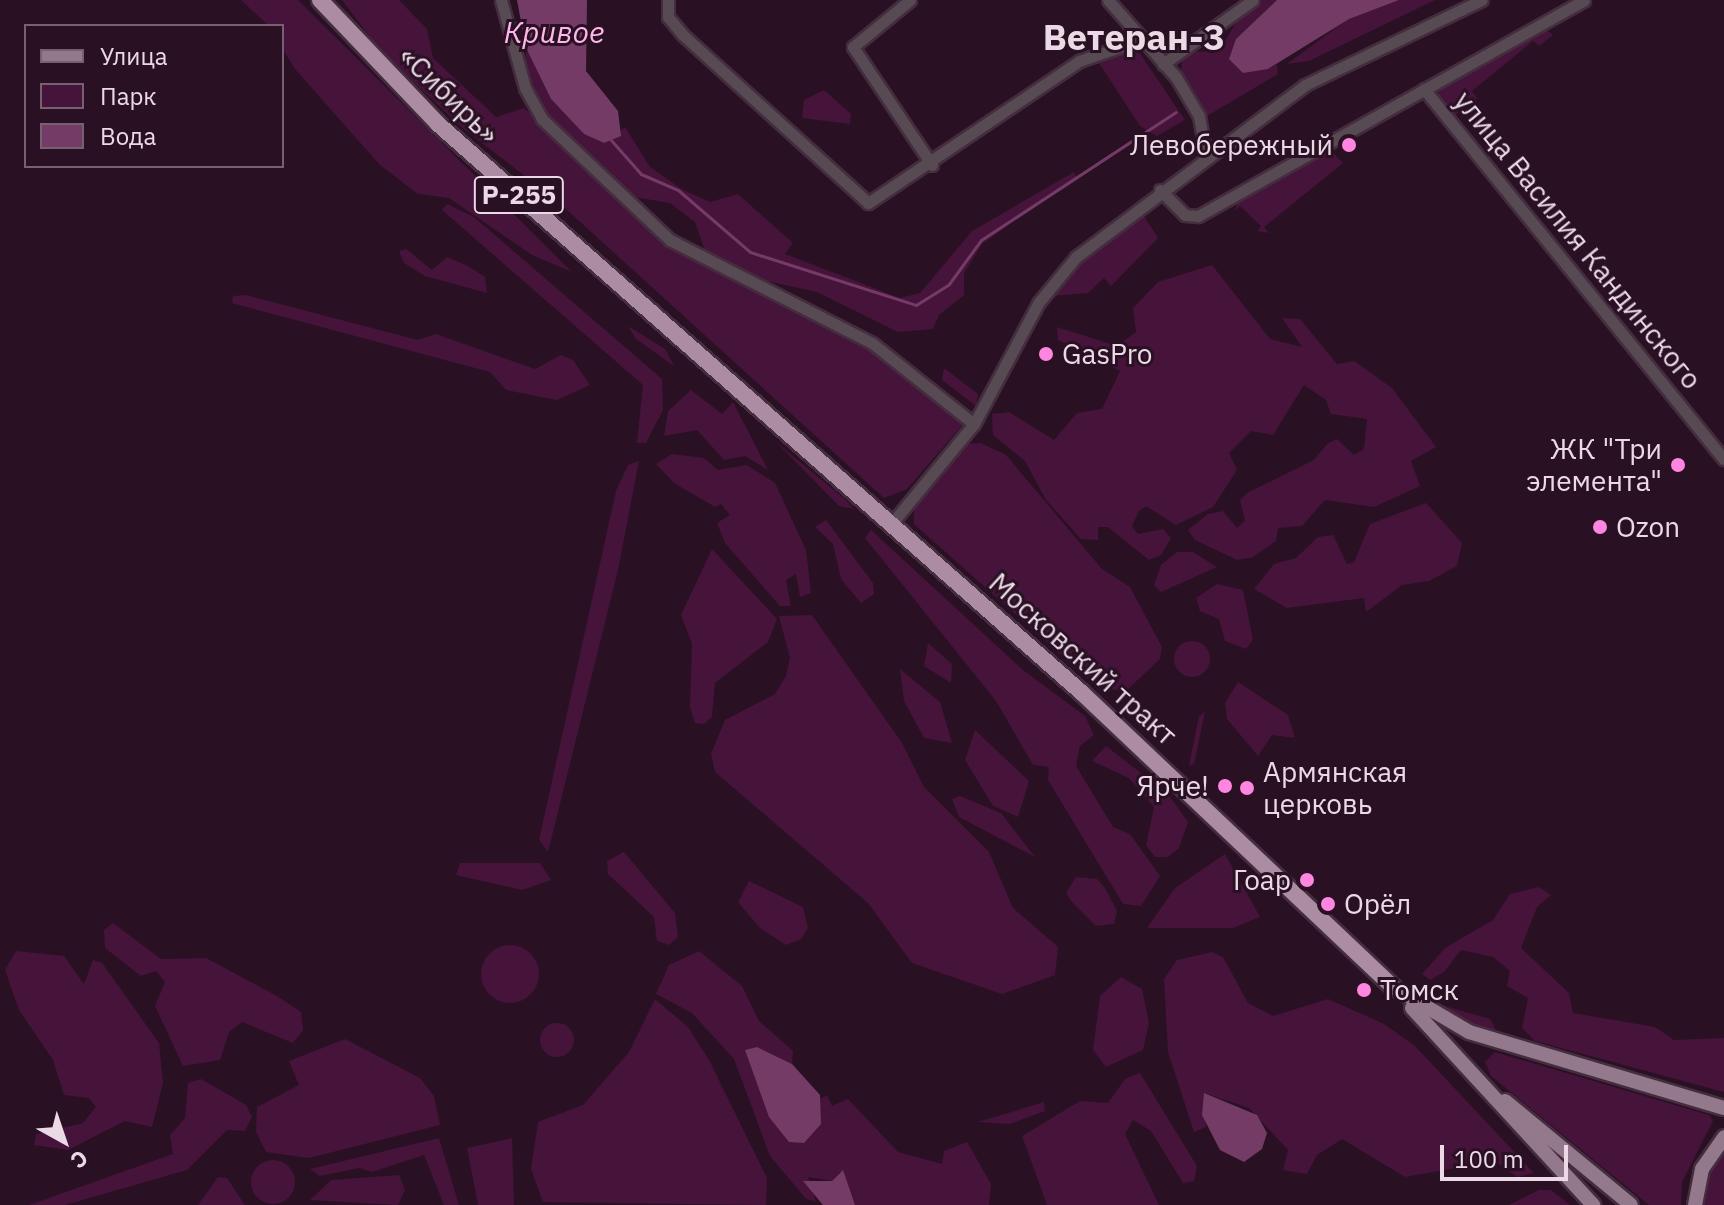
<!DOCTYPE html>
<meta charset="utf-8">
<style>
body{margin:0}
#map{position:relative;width:1724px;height:1205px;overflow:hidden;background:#291123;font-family:"IBM Plex Sans",sans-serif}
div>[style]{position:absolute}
.green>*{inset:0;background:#46133b}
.round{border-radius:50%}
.water>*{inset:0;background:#753b67}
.stream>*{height:3px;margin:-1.5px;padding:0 1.5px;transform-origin:1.5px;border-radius:1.5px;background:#753b67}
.roads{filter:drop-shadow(2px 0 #442d3e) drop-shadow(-2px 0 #442d3e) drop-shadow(0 2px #442d3e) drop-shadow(0 -2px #442d3e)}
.minor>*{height:11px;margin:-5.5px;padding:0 5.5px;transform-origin:5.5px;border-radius:5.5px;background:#574a53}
.major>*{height:14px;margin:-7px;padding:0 7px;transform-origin:7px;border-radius:7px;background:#94798c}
.highway>*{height:16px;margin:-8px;padding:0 8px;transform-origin:8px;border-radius:8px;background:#ac8ca3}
.dots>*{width:22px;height:22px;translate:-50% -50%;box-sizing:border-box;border:4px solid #291123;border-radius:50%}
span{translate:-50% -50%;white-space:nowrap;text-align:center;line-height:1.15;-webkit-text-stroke:6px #291123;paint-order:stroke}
.shield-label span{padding:2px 6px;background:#291123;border:2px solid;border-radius:6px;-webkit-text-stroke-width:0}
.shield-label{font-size:26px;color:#ebdae6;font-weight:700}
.street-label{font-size:28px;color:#ebdae6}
.poi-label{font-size:28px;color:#ebdae6}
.right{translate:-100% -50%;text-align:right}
.left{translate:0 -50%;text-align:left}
.water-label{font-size:30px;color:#ffb7eb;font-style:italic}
.district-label{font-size:36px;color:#ebdae6;font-weight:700}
.legend{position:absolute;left:24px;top:24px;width:260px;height:144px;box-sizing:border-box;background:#291123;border:2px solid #776171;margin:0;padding:10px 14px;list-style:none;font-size:24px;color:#ebdae6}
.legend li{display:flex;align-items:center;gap:16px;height:40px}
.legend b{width:40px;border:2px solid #776171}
.north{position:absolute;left:24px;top:1101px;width:80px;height:80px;-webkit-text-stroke:6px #291123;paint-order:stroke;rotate:140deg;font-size:22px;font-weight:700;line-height:32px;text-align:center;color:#ebdae6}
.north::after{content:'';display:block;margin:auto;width:28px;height:36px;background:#ebdae6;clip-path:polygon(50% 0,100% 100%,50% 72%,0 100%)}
.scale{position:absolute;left:1440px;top:1145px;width:128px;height:36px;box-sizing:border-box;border:4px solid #ebdae6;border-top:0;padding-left:10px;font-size:24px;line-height:28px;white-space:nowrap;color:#ebdae6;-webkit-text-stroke:6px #291123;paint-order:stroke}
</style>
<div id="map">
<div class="green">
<div style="clip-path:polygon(241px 0,298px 0,572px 272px,532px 255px,449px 198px,418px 194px,380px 165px,295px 69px,282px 48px,282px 26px,269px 26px)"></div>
<div style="clip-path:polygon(342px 0,399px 0,427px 29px,433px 58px,496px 117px,524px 108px,712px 270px,906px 369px,966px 421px,907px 489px,884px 498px,556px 200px,465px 130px,382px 53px)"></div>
<div style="clip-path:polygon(1262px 0,1277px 0,1236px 39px,1268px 69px,1277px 64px,1278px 74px,1207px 116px,1181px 73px,1182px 61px,1189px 52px,1219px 51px,1238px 19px)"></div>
<div style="clip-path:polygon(1399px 0,1435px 0,1309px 61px,1287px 64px,1349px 18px)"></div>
<div style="clip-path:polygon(1544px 28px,1553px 35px,1539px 46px,1533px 41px,1472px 91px,1477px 98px,1454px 116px,1439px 100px,1439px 89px)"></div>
<div style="clip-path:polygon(526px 48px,551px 99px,584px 134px,604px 143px,625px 127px,650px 167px,683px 190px,710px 202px,738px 194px,793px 243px,785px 254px,900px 298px,920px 293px,972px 231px,1074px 172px,1076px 177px,982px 244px,964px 273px,964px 295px,939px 315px,933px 329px,898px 332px,817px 292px,757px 279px,707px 257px,695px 222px,670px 203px,634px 197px,545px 114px,525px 66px)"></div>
<div style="clip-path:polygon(1137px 49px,1185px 120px,1157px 136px,1140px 126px,1097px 60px)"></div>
<div style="clip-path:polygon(824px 90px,851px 114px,850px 124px,802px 118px,804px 100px)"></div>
<div style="clip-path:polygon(1331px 151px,1343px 163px,1264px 227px,1269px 233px,1257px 231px,1261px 226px,1240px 206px,1235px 211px,1238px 201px)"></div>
<div style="clip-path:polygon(447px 204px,474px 217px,662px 379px,663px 410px,646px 443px,637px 443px,643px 385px,442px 210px)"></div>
<div style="clip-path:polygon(1140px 210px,1158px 238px,1111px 286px,1104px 278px,1088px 293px,1052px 296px,1078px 262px)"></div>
<div style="clip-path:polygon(406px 249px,432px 270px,447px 257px,468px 266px,485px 277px,487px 293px,425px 276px,404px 263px,399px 251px)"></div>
<div style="clip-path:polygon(1212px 265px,1270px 339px,1302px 347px,1282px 318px,1300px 319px,1337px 364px,1354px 361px,1392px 388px,1436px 447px,1411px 461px,1420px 486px,1374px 507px,1325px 500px,1302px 526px,1278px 528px,1276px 541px,1253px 557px,1237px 560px,1195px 540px,1188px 530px,1208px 514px,1223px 511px,1237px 528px,1245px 521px,1240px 500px,1247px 493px,1314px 460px,1327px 444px,1337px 439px,1354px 455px,1364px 449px,1367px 419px,1331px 414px,1326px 400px,1304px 385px,1273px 435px,1251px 431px,1229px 453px,1237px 470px,1213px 507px,1176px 525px,1146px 506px,1139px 511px,1132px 526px,1138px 534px,1163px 529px,1171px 538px,1161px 555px,1149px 560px,1108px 527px,1098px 527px,1098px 540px,1081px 539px,1046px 500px,1025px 461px,993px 435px,992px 414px,1009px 412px,1054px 440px,1077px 413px,1102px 409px,1120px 371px,1058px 340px,1057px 327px,1117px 346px,1136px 332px,1133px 308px,1158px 282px)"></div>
<div style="clip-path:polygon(245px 295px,418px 340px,436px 334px,535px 369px,561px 355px,573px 360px,590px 385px,557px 400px,506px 390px,490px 372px,232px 303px,233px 296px)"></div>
<div style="clip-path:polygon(628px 326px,665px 349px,674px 366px,636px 339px)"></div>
<div style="clip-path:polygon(944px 368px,978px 394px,976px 406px,942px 380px)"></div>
<div style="clip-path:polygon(691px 390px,722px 414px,733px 402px,768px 470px,745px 456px,724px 460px,697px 430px,664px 436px,668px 411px)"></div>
<div style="clip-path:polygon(776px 442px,846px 500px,854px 509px,839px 506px)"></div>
<div style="clip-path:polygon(981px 443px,1006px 455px,1102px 569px,1130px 587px,1162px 647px,1160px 659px,1125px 692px,1095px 685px,914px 524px,914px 501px,965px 444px)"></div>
<div style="clip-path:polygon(672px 454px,704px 458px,718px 470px,747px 465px,775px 483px,806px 550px,811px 593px,800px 597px,796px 574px,786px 580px,791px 606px,780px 606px,725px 543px,717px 523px,730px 515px,721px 504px,715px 507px,674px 483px,656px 464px)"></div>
<div style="clip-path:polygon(639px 461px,618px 570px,548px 852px,539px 840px,616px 491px,628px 465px)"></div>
<div style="clip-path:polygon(1426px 503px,1462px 543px,1457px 566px,1429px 581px,1402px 585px,1366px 612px,1364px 598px,1287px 608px,1254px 589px,1274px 564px,1296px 558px,1318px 537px,1333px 535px,1347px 564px,1354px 562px,1370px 524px)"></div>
<div style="clip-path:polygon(826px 520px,873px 583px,874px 594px,861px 603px,841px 579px,833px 544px,815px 527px)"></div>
<div style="clip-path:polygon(871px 530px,1023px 670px,1085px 716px,1094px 735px,1080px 746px,1076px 766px,1113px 827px,1130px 834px,1160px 876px,1141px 906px,1123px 904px,1048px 780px,1049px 767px,1033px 765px,996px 701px,865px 538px)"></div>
<div style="clip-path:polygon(712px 549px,777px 619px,768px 642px,715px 683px,712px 717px,704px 724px,695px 723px,690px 707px,692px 644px,681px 615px)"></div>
<div style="clip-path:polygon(1177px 552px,1193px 552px,1217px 567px,1161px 592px,1154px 585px,1161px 565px)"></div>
<div style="clip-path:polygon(1217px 584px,1243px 590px,1253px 640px,1246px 649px,1225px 641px,1219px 619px,1200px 611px,1196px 598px)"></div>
<div style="clip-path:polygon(812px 615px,902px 743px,924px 787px,989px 852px,1013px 908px,1058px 947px,1055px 975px,1002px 994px,912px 963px,868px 903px,715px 772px,711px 754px,725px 720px,775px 694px,786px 676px,790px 658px,779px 616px)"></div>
<div class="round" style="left:1174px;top:641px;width:36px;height:36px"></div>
<div style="clip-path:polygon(928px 643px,952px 664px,951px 683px,924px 666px)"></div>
<div style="clip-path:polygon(900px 669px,940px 702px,952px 743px,924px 738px,904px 701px)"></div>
<div style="clip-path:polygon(1238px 682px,1288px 715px,1295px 738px,1272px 735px,1258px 756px,1227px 719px,1225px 703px)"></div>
<div style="clip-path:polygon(1205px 712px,1194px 764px,1189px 766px,1199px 716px)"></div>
<div style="clip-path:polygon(975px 730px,1029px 781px,1018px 817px,993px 806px,965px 760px)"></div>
<div style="clip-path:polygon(1106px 746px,1168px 794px,1188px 822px,1179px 848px,1168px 857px,1155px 857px,1146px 845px,1154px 807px,1129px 778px,1092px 761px)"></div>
<div style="clip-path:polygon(960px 796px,1001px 813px,1035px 857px,959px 817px,952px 799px)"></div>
<div style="clip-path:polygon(624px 852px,675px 913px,678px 937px,669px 945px,657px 941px,654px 917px,608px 874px,607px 861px)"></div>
<div style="clip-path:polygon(1225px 854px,1260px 917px,1233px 928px,1147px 928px,1175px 888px)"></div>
<div style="clip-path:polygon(460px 863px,540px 863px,551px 880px,522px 890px,456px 875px)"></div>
<div style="clip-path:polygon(1076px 877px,1097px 879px,1105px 888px,1117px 911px,1114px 924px,1096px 926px,1072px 902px,1066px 893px)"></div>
<div style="clip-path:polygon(749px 881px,803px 907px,808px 928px,801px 939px,786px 945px,760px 928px,738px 902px)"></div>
<div style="clip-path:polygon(1539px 887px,1551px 895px,1537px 907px,1521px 948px,1569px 993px,1573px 1013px,1655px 1027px,1674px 1040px,1724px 1038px,1724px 1092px,1535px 1041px,1522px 1028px,1528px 998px,1507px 986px,1510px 971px,1493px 957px,1461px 950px,1444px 972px,1430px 980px,1422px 974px,1445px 948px,1493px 920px,1510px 894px)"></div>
<div style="clip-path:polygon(113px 923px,161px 959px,206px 958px,277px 996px,301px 1012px,303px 1030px,293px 1043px,242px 1022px,229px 1032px,220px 1060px,183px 1066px,155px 1006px,165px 982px,156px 971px,141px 976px,105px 948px,104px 930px)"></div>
<div class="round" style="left:481px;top:945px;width:58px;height:58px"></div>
<div style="clip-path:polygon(16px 951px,64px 956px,84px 984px,93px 960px,102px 963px,159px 1043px,163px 1083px,152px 1127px,125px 1121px,68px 1150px,34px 1145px,36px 1134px,83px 1123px,96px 1107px,89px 1098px,64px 1095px,53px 1060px,19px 1010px,5px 970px)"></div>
<div style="clip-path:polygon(699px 951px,742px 986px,759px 1021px,793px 1051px,792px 1064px,757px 1047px,745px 1050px,776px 1126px,827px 1095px,832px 1106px,848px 1099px,898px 1152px,942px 1164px,944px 1151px,967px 1142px,991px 1184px,989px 1205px,854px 1205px,840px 1172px,832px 1181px,808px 1177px,816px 1201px,806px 1199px,770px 1156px,734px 1059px,692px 1013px,656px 994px,669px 965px)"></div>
<div style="clip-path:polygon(1212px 952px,1223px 957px,1248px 1003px,1273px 1016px,1328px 999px,1384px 1024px,1415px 1046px,1534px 1173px,1517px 1177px,1495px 1161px,1405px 1177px,1342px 1139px,1317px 1155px,1307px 1174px,1283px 1170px,1288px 1150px,1249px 1108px,1204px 1093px,1206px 1127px,1194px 1132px,1168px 1052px,1164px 979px,1177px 960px)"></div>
<div style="clip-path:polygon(1121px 977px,1142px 989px,1149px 1023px,1143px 1050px,1106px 1067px,1093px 1050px,1100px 996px)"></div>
<div style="clip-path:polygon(655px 999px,688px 1027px,709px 1060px,767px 1178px,766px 1205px,543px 1202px,531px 1169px,538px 1122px,583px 1105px,629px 1052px)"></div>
<div style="clip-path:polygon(1431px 1002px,1490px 1019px,1497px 1032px,1482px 1032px)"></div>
<div class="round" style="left:540px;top:1023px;width:34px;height:34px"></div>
<div style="clip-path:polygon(345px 1039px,420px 1078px,434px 1096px,440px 1125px,309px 1158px,266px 1152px,256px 1132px,257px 1107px,299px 1085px,289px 1061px)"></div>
<div style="clip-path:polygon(1495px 1052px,1709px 1115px,1713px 1121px,1682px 1182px,1681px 1205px,1649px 1205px,1491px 1076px,1485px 1062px)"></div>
<div style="clip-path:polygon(1140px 1073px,1197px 1166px,1194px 1181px,1183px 1183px,1151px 1131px,1133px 1120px,1125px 1134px,1159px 1205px,1047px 1205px,1022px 1136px,1080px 1101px,1108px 1103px,1125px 1079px)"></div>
<div style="clip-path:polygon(201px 1079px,246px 1105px,252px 1117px,245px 1131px,227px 1130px,187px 1170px,65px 1205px,29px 1205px,173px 1154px,170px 1135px,185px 1118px,188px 1083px)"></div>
<div style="clip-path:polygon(1044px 1102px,1045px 1111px,1010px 1124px,978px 1122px)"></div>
<div style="clip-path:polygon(439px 1138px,459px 1205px,444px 1205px,424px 1155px,372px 1172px,359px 1168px,320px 1176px,310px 1169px)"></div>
<div style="clip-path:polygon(512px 1138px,514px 1205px,478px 1205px,467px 1148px)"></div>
<div style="clip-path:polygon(1724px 1149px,1724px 1205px,1705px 1205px,1707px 1178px)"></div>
<div class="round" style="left:251px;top:1160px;width:44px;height:44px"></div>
<div style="clip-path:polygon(399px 1175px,405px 1190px,398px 1205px,310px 1200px,331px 1180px)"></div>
<div style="clip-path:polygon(218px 1177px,227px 1178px,245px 1205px,188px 1205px,198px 1205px)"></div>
<div style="clip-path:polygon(1539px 1190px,1551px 1190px,1570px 1205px,1509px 1205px)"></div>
</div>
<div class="water">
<div style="clip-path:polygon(517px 0,587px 0,586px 71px,618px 111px,621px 136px,604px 143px,584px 134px,551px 99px,526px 48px)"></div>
<div style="clip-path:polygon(1277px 0,1399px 0,1349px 19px,1268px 69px,1243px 73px,1229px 59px,1236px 39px)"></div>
<div style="clip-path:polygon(757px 1047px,792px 1064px,820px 1095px,821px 1124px,804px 1143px,789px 1142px,769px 1117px,745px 1050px)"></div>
<div style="clip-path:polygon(1204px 1093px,1257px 1115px,1267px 1133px,1262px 1149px,1244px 1162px,1220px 1150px,1202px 1115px)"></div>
<div style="clip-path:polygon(843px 1170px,855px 1205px,823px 1205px,803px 1181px,832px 1181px)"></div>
</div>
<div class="stream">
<div style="left:611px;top:140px;width:45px;rotate:48.6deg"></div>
<div style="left:641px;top:174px;width:40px;rotate:23.4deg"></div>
<div style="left:678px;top:190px;width:95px;rotate:40.7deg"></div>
<div style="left:750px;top:252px;width:174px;rotate:17.7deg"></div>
<div style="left:916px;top:305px;width:39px;rotate:-32deg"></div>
<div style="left:949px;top:284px;width:54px;rotate:-54deg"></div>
<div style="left:981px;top:240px;width:233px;rotate:-33.3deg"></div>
</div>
<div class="roads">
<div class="minor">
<div style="left:501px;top:0;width:91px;rotate:74.7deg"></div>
<div style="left:525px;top:88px;width:35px;rotate:61deg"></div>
<div style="left:542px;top:119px;width:176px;rotate:43.4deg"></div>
<div style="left:670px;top:240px;width:227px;rotate:27deg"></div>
<div style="left:872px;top:343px;width:130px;rotate:38.5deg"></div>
<div style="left:668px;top:0;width:17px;rotate:90deg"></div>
<div style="left:668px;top:17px;width:23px;rotate:50deg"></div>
<div style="left:683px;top:35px;width:250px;rotate:42.2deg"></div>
<div style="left:868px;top:203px;width:254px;rotate:-33.9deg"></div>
<div style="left:1079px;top:61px;width:65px;rotate:-19deg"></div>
<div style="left:910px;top:0;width:74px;rotate:140.5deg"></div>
<div style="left:853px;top:47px;width:142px;rotate:56.2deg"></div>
<div style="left:1108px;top:0;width:103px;rotate:48.6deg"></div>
<div style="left:1176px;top:77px;width:45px;rotate:59.5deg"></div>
<div style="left:1199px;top:116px;width:40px;rotate:80deg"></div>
<div style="left:1163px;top:64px;width:110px;rotate:-35.4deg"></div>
<div style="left:1424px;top:89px;width:476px;rotate:51deg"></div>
<div style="left:1160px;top:190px;width:35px;rotate:45deg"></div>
<div style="left:1185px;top:215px;width:13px;rotate:4deg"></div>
<div style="left:1198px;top:216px;width:442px;rotate:-29.2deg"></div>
<div style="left:892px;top:523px;width:129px;rotate:-50.4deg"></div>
<div style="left:974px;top:424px;width:138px;rotate:-62deg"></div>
<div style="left:1039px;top:302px;width:58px;rotate:-50.6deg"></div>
<div style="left:1076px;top:257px;width:286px;rotate:-36.9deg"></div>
<div style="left:1305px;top:85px;width:196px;rotate:-25.7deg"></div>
</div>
<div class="major">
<div style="left:1393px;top:987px;width:88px;rotate:30.6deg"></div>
<div style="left:1469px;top:1032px;width:266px;rotate:16.6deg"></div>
<div style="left:1412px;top:1008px;width:268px;rotate:47.4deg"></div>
<div style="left:1505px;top:1101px;width:163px;rotate:39.5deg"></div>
<div style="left:1695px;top:1205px;width:37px;rotate:-79deg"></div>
<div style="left:1702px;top:1169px;width:39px;rotate:-55deg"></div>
</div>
<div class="highway">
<div style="left:320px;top:0;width:171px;rotate:46.4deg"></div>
<div style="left:438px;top:124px;width:858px;rotate:41.46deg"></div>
<div style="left:1081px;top:692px;width:429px;rotate:43.4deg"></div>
</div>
</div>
<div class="dots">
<div style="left:1349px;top:145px;background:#fe86e0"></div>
<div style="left:1046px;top:354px;background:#fe86e0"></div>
<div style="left:1678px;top:465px;background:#fe86e0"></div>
<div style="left:1600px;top:527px;background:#fe86e0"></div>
<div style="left:1225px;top:786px;background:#fe86e0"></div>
<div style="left:1247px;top:788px;background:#fe86e0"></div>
<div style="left:1307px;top:880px;background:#fe86e0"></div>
<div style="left:1328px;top:904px;background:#fe86e0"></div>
<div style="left:1364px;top:990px;background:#fe86e0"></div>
</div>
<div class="shield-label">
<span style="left:519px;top:195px">Р-255</span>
</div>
<div class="street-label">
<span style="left:449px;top:95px;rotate:44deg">«Сибирь»</span>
<span style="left:1578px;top:240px;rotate:51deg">улица Василия Кандинского</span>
<span style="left:1083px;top:659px;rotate:42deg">Московский тракт</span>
</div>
<div class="poi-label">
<span class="right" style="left:1333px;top:145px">Левобережный</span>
<span class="left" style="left:1062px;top:354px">GasPro</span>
<span class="right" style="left:1662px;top:465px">ЖК "Три<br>элемента"</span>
<span class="left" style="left:1616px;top:527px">Ozon</span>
<span class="left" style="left:1263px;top:788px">Армянская<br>церковь</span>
<span class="right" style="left:1209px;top:786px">Ярче!</span>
<span class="right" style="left:1291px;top:880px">Гоар</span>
<span class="left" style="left:1344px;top:904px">Орёл</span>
<span class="left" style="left:1380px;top:990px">Томск</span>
</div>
<div class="water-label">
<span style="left:554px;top:32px">Кривое</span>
</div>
<div class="district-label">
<span style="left:1134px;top:37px">Ветеран-3</span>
</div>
<ul class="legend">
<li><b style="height:10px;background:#94798c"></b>Улица</li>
<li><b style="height:22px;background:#46133b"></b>Парк</li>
<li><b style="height:22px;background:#753b67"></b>Вода</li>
</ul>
<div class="north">С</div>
<div class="scale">100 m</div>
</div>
